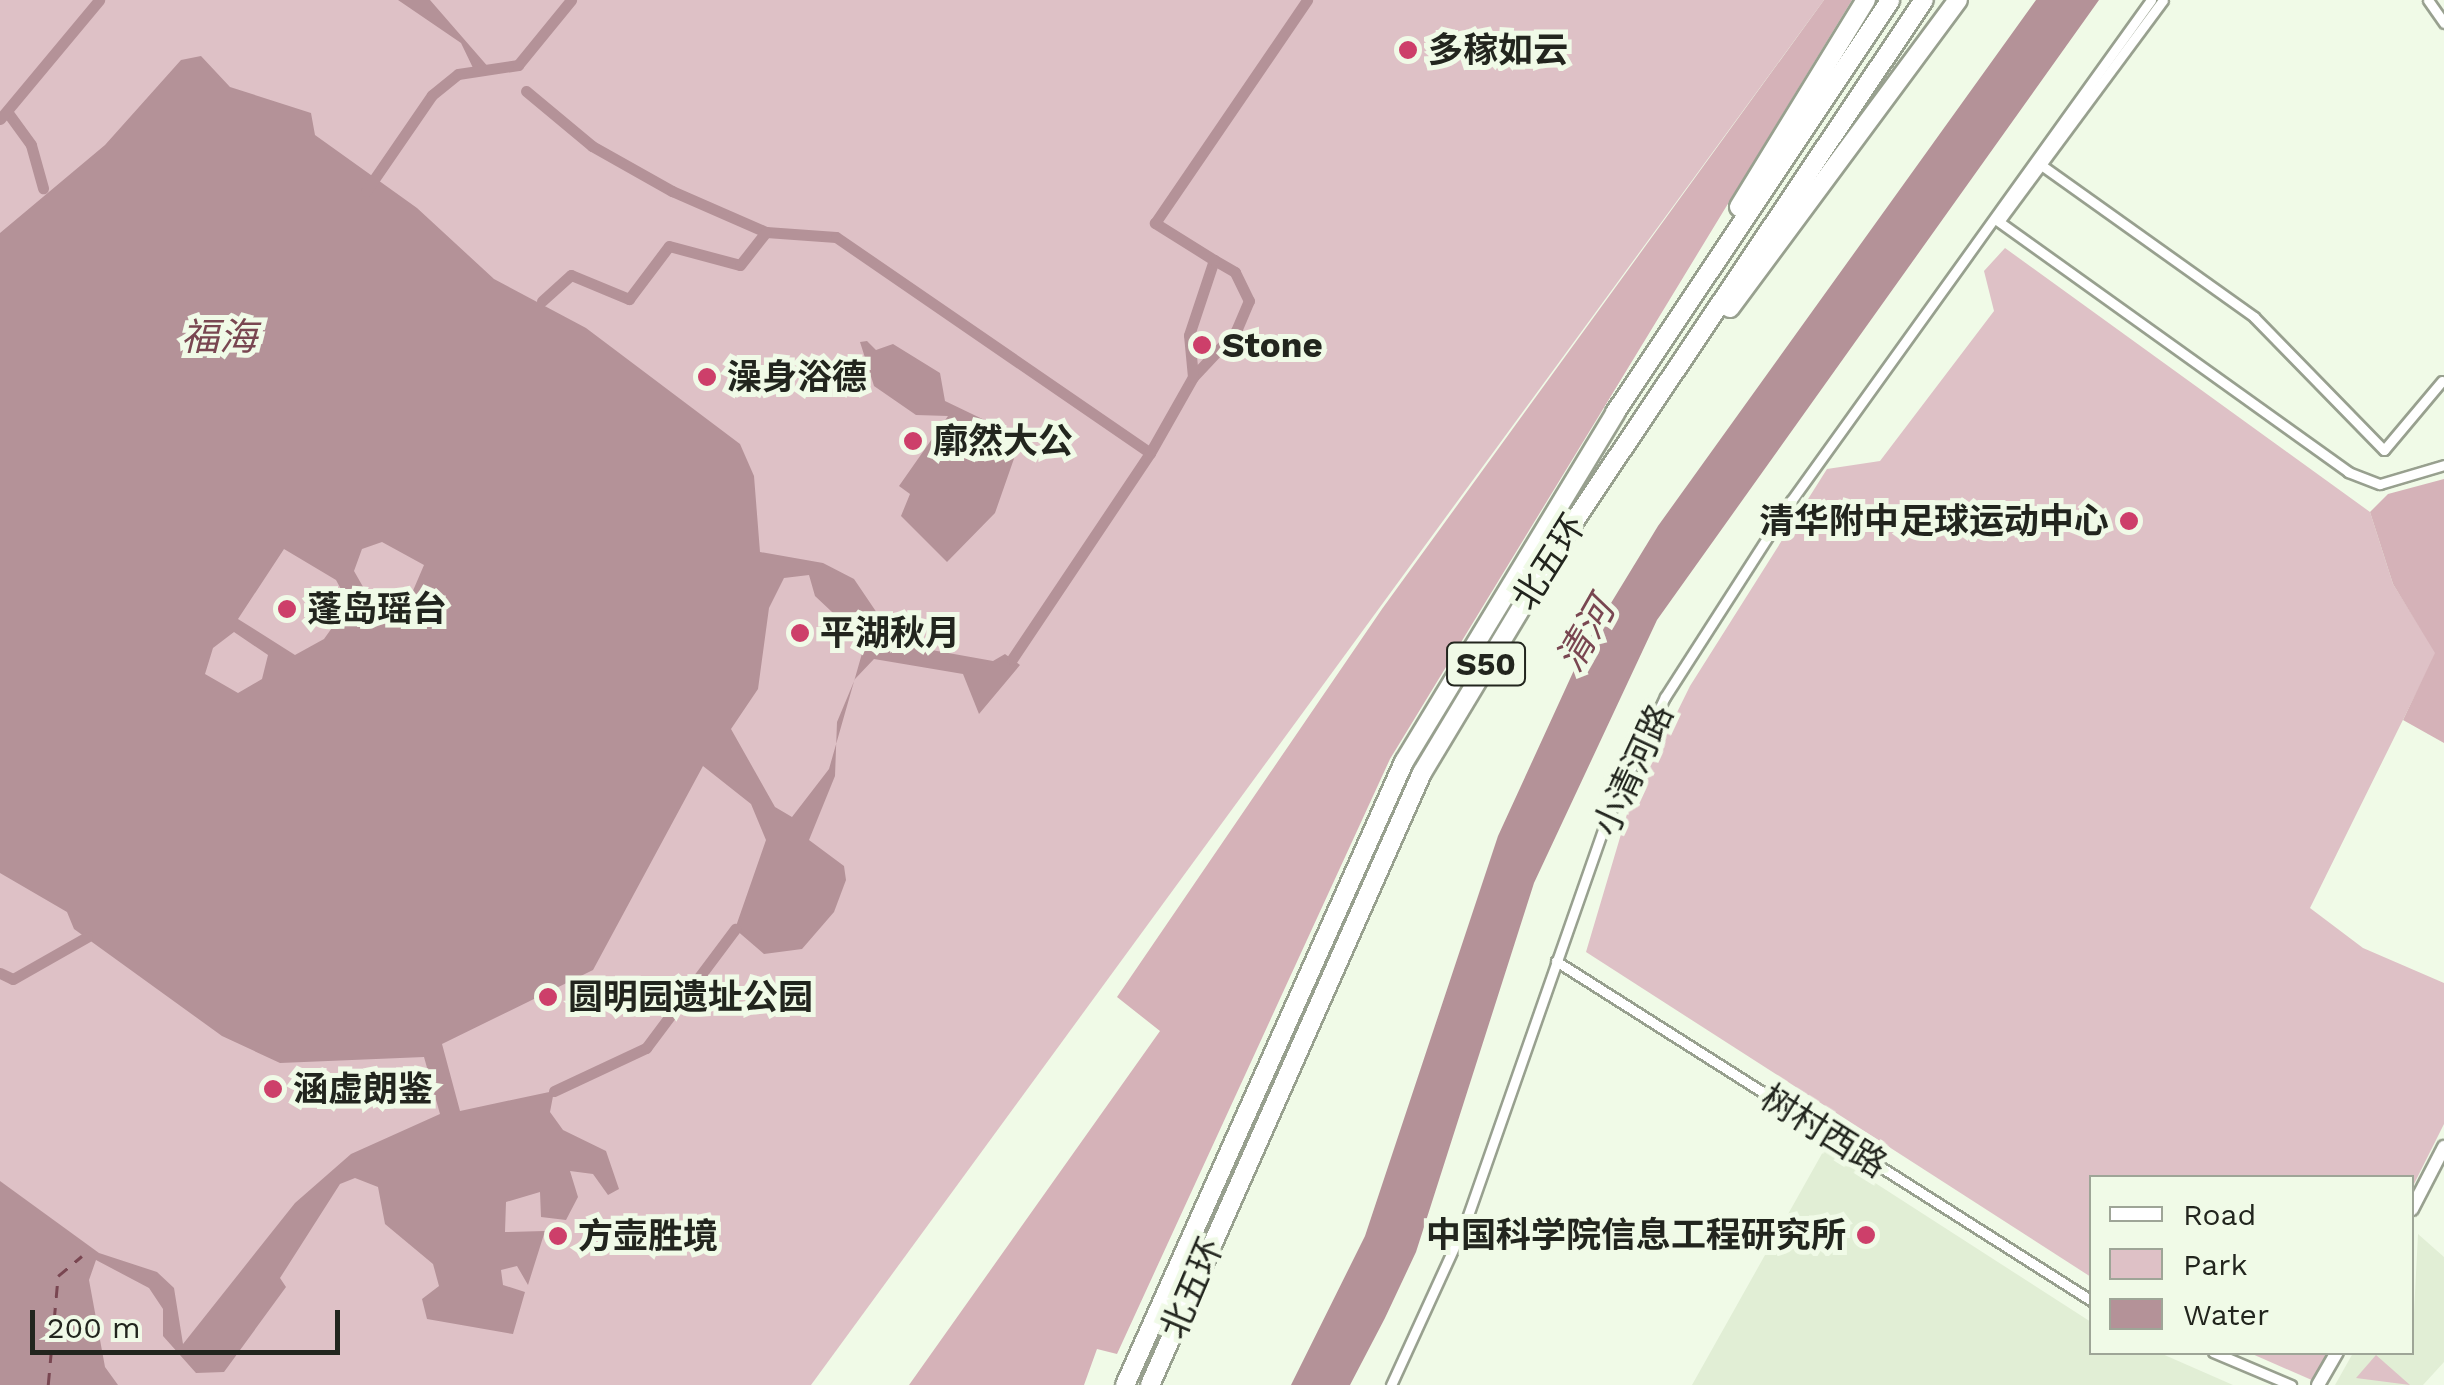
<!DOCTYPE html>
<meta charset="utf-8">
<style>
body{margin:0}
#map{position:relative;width:2444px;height:1385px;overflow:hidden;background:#f0fae7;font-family:"Work Sans","Noto Sans SC",sans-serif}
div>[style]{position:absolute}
.built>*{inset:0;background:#e1eed5}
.green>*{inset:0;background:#dec1c6}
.forest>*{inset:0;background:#d5b2b8}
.water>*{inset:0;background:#b49298}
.canal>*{height:11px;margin:-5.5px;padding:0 5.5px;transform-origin:5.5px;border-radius:5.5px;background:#b49298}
.ferry>*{height:2.5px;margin-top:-1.25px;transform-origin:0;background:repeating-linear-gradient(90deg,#794651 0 12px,transparent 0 22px)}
.roads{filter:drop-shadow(2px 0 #98a08f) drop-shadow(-2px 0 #98a08f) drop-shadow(0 2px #98a08f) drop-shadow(0 -2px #98a08f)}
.street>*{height:9px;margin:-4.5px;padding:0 4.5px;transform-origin:4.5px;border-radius:4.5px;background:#fff}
.secondary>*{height:12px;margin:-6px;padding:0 6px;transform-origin:6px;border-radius:6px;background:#fff}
.highway>*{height:18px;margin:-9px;padding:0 9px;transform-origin:9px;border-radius:9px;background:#fff}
.dots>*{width:28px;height:28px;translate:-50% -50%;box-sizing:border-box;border:5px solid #f0fae7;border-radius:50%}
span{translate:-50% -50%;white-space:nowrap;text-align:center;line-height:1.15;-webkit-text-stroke:10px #f0fae7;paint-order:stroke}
.shield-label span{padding:2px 8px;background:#f0fae7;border:2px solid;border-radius:8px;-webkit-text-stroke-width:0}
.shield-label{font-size:32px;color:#22251e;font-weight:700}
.poi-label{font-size:35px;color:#22251e;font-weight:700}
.left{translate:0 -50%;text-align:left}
.right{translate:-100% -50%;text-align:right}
.street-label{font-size:35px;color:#22251e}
.water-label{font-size:38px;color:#794651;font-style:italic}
.legend{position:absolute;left:2089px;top:1175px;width:325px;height:180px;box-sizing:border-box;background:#f0fae7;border:2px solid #9ea597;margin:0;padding:12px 18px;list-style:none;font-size:30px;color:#22251e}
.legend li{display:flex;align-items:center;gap:20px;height:50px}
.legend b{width:50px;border:2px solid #9ea597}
.scale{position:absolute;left:30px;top:1310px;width:310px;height:45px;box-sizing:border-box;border:5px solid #22251e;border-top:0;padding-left:12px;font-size:30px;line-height:35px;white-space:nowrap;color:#22251e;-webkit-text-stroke:8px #f0fae7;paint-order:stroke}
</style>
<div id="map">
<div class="built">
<div style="clip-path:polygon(1824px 1150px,2091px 1322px,2092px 1352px,2160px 1353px,2233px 1385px,1692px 1385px)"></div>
<div style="clip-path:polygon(2418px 1234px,2444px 1257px,2444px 1362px,2423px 1385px,2335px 1385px,2353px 1353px,2412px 1352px)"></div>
</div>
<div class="green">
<div style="clip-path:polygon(0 0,1824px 0,811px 1385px,0 1385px)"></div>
<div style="clip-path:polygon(2005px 248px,2370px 512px,2393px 584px,2436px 653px,2310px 908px,2363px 948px,2444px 983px,2444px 1124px,2412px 1188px,2412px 1178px,2092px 1178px,2091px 1277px,1586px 952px,1627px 814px,1690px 686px,1827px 469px,1880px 461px,1994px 311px,1984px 271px)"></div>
<div style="clip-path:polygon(2250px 1353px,2328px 1353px,2314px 1381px)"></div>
<div style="clip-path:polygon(2376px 1355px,2410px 1385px,2356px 1378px)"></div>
</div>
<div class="forest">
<div style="clip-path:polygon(1824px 0,1852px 0,1390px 759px,1117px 1354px,1097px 1349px,1084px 1385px,909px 1385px,1160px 1031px,1117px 997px,1382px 609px)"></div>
<div style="clip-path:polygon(2444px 479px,2444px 743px,2403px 720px,2435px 653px,2393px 584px,2370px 512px,2388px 494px)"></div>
</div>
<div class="water">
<div style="clip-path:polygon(398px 0,430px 0,490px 69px,474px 70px,461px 43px)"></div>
<div style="clip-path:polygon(2036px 0,2099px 0,1657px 620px,1534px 883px,1416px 1252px,1385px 1318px,1350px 1385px,1291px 1385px,1365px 1236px,1498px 836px,1586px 644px,1658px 526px)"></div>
<div style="clip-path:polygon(evenodd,201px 56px,230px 87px,311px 113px,315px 135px,417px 208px,494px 279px,586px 328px,740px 444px,754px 476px,760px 552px,823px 563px,854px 579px,898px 644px,993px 661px,1005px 654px,1020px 665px,979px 714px,963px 674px,874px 659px,855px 679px,837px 722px,835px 776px,809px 840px,844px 866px,846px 880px,834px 912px,802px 949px,764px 954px,735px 929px,766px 840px,751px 804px,703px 766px,593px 970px,442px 1044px,460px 1111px,554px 1091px,550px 1112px,563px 1130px,606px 1151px,619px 1189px,608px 1195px,593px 1174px,570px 1171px,578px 1197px,566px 1220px,541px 1217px,540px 1192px,506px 1202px,505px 1232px,545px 1231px,528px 1285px,517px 1266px,501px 1270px,503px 1285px,525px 1292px,513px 1334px,427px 1319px,422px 1299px,439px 1286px,433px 1264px,385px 1224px,378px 1187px,355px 1178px,340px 1184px,280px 1278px,286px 1287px,224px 1372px,196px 1373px,163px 1336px,163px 1309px,149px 1288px,96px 1260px,89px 1280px,105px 1367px,118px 1385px,0 1385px,0 1181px,99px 1253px,157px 1272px,174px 1288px,183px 1344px,295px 1203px,351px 1154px,440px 1114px,424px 1057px,280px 1063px,222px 1036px,74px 929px,67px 912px,0 873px,0 233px,105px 145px,181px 60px,201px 56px,382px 542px,424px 565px,406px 607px,366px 592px,354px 571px,362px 549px,382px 542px,201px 56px,284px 549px,336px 580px,349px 604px,324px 639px,295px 655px,238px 619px,284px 549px,201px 56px,809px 575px,815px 596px,865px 643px,829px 769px,792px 817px,775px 807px,731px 729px,758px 689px,769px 608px,784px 578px,809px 575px,201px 56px,234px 632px,268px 655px,262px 679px,238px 693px,205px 674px,213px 648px,234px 632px)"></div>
<div style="clip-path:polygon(867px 341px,876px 350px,893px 344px,940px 373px,945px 401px,997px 426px,1004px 446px,1017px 450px,995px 513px,947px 562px,901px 516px,910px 494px,899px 486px,948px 416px,916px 415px,874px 386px,860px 342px)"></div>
</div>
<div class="canal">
<div style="left:526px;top:91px;width:86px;rotate:39.8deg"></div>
<div style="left:592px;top:146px;width:92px;rotate:29.4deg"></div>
<div style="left:672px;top:191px;width:103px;rotate:23.6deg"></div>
<div style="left:766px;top:232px;width:70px;rotate:4.1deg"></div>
<div style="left:836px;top:237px;width:381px;rotate:34.5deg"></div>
<div style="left:1150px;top:453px;width:248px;rotate:123.8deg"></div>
<div style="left:8px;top:113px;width:39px;rotate:54deg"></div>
<div style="left:31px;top:145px;width:45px;rotate:74.4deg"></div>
<div style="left:0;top:119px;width:155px;rotate:-50.2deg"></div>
<div style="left:366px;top:191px;width:116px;rotate:-55.5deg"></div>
<div style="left:432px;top:95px;width:33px;rotate:-39deg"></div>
<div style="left:458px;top:74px;width:61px;rotate:-8.5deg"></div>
<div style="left:518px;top:65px;width:84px;rotate:-50.8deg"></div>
<div style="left:542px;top:301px;width:39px;rotate:-42deg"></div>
<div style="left:571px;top:275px;width:63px;rotate:22.5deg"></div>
<div style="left:629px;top:299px;width:66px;rotate:-53deg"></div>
<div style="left:669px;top:246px;width:73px;rotate:15deg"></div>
<div style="left:740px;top:265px;width:42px;rotate:-51.8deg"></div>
<div style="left:1193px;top:377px;width:63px;rotate:-46.9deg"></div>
<div style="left:1236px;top:331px;width:33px;rotate:-67deg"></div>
<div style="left:1249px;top:301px;width:32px;rotate:-116deg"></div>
<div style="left:1235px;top:272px;width:24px;rotate:-150deg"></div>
<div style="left:1150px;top:453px;width:87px;rotate:-60.5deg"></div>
<div style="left:1193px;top:377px;width:42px;rotate:-95.4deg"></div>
<div style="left:1189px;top:335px;width:79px;rotate:-71.6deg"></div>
<div style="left:1214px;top:260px;width:70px;rotate:-147.9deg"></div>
<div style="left:1155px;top:223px;width:270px;rotate:-55.7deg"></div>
<div style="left:0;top:973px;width:14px;rotate:25deg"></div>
<div style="left:13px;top:979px;width:85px;rotate:-29.6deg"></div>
<div style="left:554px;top:1091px;width:102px;rotate:-25.1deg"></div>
<div style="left:646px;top:1048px;width:149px;rotate:-53.2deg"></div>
</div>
<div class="ferry">
<div style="left:48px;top:1385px;width:109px;rotate:-84.8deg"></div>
<div style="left:58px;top:1276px;width:31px;rotate:-40deg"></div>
</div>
<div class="roads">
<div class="street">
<div style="left:2428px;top:0;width:28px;rotate:55deg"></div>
<div style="left:2044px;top:167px;width:258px;rotate:35.5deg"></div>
<div style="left:2254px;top:317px;width:186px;rotate:45.7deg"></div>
<div style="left:2384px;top:450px;width:90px;rotate:-50deg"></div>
<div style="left:2001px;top:219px;width:272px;rotate:-53.5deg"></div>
<div style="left:1998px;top:221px;width:431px;rotate:35.6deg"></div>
<div style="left:2348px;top:472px;width:34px;rotate:21deg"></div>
<div style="left:2380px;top:484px;width:67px;rotate:-16.5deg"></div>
<div style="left:1556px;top:961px;width:635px;rotate:32.39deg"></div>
<div style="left:2213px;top:1352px;width:85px;rotate:22.9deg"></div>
<div style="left:1391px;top:1385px;width:180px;rotate:-65.4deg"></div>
<div style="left:1466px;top:1221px;width:424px;rotate:-70.7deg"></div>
<div style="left:1606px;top:821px;width:137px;rotate:-64.6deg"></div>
<div style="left:1665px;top:697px;width:233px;rotate:-57.3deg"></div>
<div style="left:1791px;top:501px;width:617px;rotate:-54.3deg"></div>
</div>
<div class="secondary">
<div style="left:2412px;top:1209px;width:70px;rotate:-62.7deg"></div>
<div style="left:2318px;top:1385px;width:38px;rotate:-60deg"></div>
</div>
<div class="highway">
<div style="left:1739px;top:207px;width:243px;rotate:-58.5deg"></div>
<div style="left:1730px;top:308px;width:383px;rotate:-53.5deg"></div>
<div style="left:1125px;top:1385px;width:683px;rotate:-65.88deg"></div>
<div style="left:1404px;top:762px;width:408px;rotate:-58.8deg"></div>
<div style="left:1615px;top:413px;width:496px;rotate:-56.3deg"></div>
<div style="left:1150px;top:1385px;width:670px;rotate:-66.04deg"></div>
<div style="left:1422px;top:773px;width:278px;rotate:-59deg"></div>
<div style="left:1565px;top:535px;width:644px;rotate:-56.14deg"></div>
</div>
</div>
<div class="dots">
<div style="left:1408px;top:50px;background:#cd3f6a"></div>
<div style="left:1202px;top:345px;background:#cd3f6a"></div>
<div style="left:707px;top:377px;background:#cd3f6a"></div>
<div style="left:913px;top:441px;background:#cd3f6a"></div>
<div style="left:2129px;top:521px;background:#cd3f6a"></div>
<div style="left:287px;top:609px;background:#cd3f6a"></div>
<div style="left:800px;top:633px;background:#cd3f6a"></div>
<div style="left:548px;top:997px;background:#cd3f6a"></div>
<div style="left:273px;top:1089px;background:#cd3f6a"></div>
<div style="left:1866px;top:1235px;background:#cd3f6a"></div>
<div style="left:558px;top:1236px;background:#cd3f6a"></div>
</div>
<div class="shield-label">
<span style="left:1486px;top:664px">S50</span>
</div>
<div class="poi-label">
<span class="left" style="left:1428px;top:50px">多稼如云</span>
<span class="left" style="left:1222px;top:345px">Stone</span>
<span class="left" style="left:727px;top:377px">澡身浴德</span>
<span class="left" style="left:933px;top:441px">廓然大公</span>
<span class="right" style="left:2109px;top:521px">清华附中足球运动中心</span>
<span class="left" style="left:307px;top:609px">蓬岛瑶台</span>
<span class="left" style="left:820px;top:633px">平湖秋月</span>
<span class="left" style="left:568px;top:997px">圆明园遗址公园</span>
<span class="left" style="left:293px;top:1089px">涵虚朗鉴</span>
<span class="right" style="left:1846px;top:1235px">中国科学院信息工程研究所</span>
<span class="left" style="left:578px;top:1236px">方壶胜境</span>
</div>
<div class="street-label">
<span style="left:1549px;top:562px;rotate:-58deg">北五环</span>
<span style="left:1633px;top:770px;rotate:-65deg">小清河路</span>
<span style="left:1824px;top:1131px;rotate:32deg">树村西路</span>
<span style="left:1192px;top:1288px;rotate:-67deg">北五环</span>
</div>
<div class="water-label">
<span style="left:219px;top:338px">福海</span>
<span style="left:1586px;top:635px;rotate:-60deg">清河</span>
</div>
<ul class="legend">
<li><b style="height:12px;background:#fff"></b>Road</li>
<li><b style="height:28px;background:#dec1c6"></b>Park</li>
<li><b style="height:28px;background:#b49298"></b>Water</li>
</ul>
<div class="scale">200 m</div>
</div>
